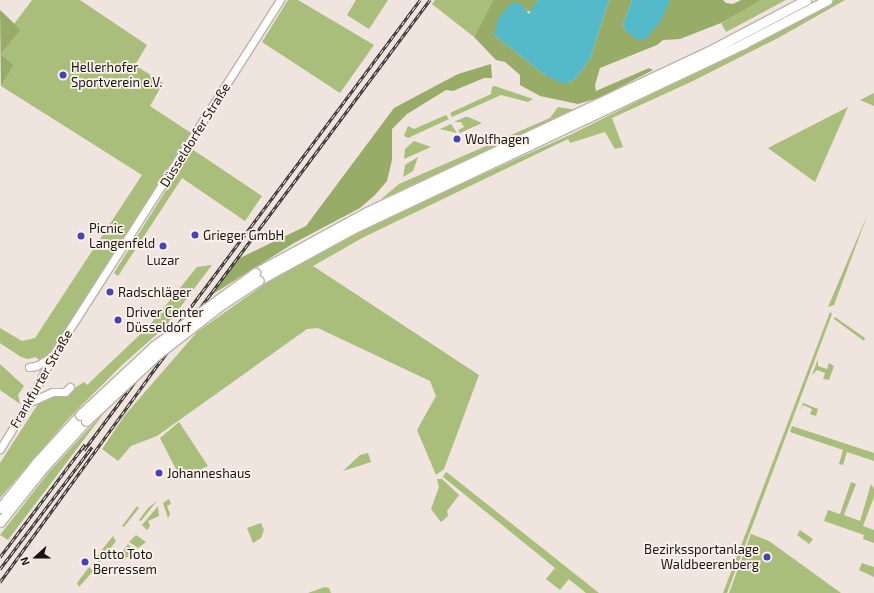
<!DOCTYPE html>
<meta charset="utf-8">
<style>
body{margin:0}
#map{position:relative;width:874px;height:593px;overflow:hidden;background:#efe4de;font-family:"Exo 2",sans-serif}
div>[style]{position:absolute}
.green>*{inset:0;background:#a9be7a}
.forest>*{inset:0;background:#97ad67}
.water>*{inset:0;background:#54baca}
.roads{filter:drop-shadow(1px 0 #bdb3ad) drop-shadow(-1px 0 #bdb3ad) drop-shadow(0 1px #bdb3ad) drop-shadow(0 -1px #bdb3ad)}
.primary>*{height:7px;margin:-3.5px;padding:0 3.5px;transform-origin:3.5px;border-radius:3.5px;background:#fff}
.highway>*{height:9px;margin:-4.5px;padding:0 4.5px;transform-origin:4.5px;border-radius:4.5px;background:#fff}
.rail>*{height:3px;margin-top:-1.5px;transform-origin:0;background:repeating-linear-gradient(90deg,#fdf2eb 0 4.5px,#2e2a27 0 9px);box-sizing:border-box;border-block:1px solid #2e2a27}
.bridges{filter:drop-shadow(1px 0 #bdb3ad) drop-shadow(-1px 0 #bdb3ad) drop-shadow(0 1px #bdb3ad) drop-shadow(0 -1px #bdb3ad)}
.highway-bridge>*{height:9px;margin:-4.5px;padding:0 4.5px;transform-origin:4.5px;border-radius:4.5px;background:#fff}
.dots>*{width:11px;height:11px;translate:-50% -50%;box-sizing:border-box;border:2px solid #fdf2eb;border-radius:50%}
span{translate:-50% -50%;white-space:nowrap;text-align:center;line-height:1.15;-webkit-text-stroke:3.5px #fdf2eb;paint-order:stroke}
.poi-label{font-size:13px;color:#171411}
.left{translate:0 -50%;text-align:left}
.right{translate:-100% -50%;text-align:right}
.street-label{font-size:13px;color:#171411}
.north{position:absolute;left:16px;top:537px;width:40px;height:40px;-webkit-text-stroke:3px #fdf2eb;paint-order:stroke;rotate:249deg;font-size:11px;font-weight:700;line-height:16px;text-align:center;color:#171411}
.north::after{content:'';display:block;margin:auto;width:14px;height:18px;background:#171411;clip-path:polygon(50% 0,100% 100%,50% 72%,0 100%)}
</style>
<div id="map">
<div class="green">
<div style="clip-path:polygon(32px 0,80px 0,147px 45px,135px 65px,163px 83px,150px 106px,191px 133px,106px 268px,46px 358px,41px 362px,36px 357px,28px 359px,21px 357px,0 343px,0 328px,22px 341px,35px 338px,142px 175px,1px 86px,14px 65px,1px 54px,21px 30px,14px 24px)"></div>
<div style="clip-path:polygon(288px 0,298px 0,374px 45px,340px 93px,262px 42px)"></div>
<div style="clip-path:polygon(356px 0,388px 0,369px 29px,347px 15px)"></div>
<div style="clip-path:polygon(435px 0,493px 0,474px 37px,432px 4px)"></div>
<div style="clip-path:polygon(762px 0,786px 0,726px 32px,721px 23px)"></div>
<div style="clip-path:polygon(835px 0,845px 0,778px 38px,693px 81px,612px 118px,623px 147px,615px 149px,605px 132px,570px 143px,568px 139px,364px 237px,313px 266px,479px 375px,444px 469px,436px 475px,417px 430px,436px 396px,430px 381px,318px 328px,307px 329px,157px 436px,131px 446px,118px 461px,102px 449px,125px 415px,197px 332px,269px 281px,384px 219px,574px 133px,782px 29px)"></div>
<div style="clip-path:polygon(495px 86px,533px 99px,528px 102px,501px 95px,452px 117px,450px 113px,491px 94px,492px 87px)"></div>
<div style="clip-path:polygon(874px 93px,874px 106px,860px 100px)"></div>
<div style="clip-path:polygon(558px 107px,577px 110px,380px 200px,399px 184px,550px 118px)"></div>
<div style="clip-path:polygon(848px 107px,815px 182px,768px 148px)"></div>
<div style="clip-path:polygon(446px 115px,449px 119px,408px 138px,404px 136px,408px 126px,414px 129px)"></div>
<div style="clip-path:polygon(465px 117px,468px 117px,482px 123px,460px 133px,458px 130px,464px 127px,461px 122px,454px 122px)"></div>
<div style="clip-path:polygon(451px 124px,457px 133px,440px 129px)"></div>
<div style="clip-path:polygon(414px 141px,431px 147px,404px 159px,405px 149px)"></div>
<div style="clip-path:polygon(192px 149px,262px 196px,245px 221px,182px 178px,118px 276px,114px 273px)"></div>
<div style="clip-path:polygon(418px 157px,413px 171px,403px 177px,405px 165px)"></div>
<div style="clip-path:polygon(867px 216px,834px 305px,828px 307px,866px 218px)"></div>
<div style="clip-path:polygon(212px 265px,166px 326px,121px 366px,69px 418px,0 498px,0 463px,38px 404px,49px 399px,48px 396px,67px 393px,84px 382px,87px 385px,148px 327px,197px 267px)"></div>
<div style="clip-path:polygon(830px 312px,832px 314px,727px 593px,723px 593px)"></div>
<div style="clip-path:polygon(835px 317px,865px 338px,864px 341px,834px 319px)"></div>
<div style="clip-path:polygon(818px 359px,818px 366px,827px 369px,829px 363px,834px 366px,829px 380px,823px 379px,825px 373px,817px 370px,812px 375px)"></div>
<div style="clip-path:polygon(0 364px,24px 386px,18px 395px,20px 404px,0 390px)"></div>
<div style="clip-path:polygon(803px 403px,818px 409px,816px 416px,810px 414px,812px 409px,803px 405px,800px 411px)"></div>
<div style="clip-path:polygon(107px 409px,8px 540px,0 535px,49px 472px)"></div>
<div style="clip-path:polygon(179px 422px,208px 466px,181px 479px,160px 438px)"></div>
<div style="clip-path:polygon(792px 426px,874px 453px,874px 461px,847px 452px,843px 465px,839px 464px,843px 450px,790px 432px)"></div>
<div style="clip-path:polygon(368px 453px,371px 462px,343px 471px,360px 455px)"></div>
<div style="clip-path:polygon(446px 472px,449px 474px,599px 593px,586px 593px,443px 477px)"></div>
<div style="clip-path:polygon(437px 479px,442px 479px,459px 495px,447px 511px,448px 516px,441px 522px,431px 509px,439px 487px)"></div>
<div style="clip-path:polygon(851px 482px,856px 484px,844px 515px,860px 521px,871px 484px,874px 489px,874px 497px,863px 526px,874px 530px,874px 543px,863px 539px,864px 535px,824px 521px,828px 510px,840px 514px)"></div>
<div style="clip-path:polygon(169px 499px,171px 504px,167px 506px,170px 514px,168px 518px,163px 503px)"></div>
<div style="clip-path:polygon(157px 501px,141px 521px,139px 520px,148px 508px)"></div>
<div style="clip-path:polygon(137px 506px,139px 508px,124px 527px,122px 526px)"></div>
<div style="clip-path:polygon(158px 506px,159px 516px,148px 521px,150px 526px,147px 530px,142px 525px)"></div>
<div style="clip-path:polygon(261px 523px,264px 530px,261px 538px,253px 543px,247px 528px)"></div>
<div style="clip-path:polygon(800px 530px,813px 539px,809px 544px,797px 535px)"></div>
<div style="clip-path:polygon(751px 534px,769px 541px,841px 593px,729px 593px)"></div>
<div style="clip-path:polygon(136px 535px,146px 542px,138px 548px,129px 542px)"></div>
<div style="clip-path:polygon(113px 536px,116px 541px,99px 563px,97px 556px)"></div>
<div style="clip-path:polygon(128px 544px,137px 553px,125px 558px,120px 555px)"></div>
<div style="clip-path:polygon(862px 563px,874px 567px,874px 577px,859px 570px)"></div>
<div style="clip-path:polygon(89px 567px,93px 571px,79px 587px,77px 583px)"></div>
<div style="clip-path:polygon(555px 568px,569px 579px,560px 590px,546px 579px)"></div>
<div style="clip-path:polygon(325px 587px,329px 588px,331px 593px,308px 593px)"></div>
</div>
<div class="forest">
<div style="clip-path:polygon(493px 0,538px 0,532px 12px,527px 11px,494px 35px,545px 75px,568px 83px,575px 79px,590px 59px,609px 0,632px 0,623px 25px,625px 30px,637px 39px,670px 0,723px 0,726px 3px,733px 4px,741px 0,762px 0,721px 23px,680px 39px,663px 40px,657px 45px,600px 68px,595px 85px,596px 91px,649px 68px,653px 70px,599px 98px,578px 104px,540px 96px,520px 85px,520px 75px,505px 62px,496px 60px,474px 37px)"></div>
<div style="clip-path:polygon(0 10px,21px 30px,1px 54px,14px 65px,1px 86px)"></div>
<div style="clip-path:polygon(491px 64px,492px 78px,484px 78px,453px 91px,446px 90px,407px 114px,392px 129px,392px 160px,387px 181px,375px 195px,360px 208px,294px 243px,213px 294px,238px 259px,306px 226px,394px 108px,458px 74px)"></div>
</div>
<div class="water">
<div style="clip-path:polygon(538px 0,609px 0,590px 59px,575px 79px,568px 83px,559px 82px,545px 75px,494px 35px,498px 19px,510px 4px,515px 2px,521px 4px,529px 14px)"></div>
<div style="clip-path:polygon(632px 0,670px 0,662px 19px,645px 40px,637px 40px,625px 30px,623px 25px)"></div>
</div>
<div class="roads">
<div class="primary">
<div style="left:29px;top:367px;width:7px;rotate:-8deg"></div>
<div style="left:36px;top:366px;width:16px;rotate:-30deg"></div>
<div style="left:30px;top:402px;width:24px;rotate:-24deg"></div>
<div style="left:52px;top:392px;width:13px"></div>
<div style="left:65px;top:392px;width:7px;rotate:-45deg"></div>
<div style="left:0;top:449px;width:55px;rotate:-58.3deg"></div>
<div style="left:29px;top:402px;width:53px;rotate:-62.9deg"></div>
<div style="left:53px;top:355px;width:421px;rotate:-57.4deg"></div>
</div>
<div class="highway">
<div style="left:255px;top:273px;width:128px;rotate:-28.6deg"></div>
<div style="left:367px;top:212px;width:385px;rotate:-25.2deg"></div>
<div style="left:715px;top:48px;width:103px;rotate:-27.8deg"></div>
<div style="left:259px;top:280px;width:106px;rotate:-28.7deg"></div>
<div style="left:352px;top:229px;width:433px;rotate:-25.3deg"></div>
<div style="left:743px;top:44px;width:95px;rotate:-27.6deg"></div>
<div style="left:0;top:508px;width:58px;rotate:-51.3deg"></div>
<div style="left:36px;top:463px;width:65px;rotate:-47.5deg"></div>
<div style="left:0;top:522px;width:69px;rotate:-51.5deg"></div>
<div style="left:43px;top:468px;width:64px;rotate:-47.5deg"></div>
</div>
</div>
<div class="rail">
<div style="left:84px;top:450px;width:562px;rotate:-53.25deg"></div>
<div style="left:0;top:557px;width:141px;rotate:-53deg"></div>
<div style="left:0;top:569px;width:153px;rotate:-53deg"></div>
<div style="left:0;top:582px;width:252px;rotate:-54deg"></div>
<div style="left:148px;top:378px;width:472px;rotate:-53.3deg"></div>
</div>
<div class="bridges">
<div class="highway-bridge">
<div style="left:80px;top:415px;width:101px;rotate:-43deg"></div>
<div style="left:154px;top:346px;width:125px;rotate:-35.9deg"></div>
<div style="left:86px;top:421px;width:100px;rotate:-43deg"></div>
<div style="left:159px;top:353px;width:78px;rotate:-37.7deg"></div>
<div style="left:221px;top:305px;width:45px;rotate:-33.3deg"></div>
</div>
</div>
<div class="dots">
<div style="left:63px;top:75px;background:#4443b9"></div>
<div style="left:457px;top:139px;background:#4443b9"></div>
<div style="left:195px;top:235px;background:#4443b9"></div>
<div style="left:81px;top:236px;background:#4443b9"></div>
<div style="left:163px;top:246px;background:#4443b9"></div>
<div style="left:110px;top:292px;background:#4443b9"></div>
<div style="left:118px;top:320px;background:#4443b9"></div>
<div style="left:159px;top:473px;background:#4443b9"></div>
<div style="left:767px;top:557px;background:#4443b9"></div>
<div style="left:85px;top:562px;background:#4443b9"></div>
</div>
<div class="poi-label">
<span class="left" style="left:71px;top:75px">Hellerhofer<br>Sportverein e.V.</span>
<span class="left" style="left:465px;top:139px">Wolfhagen</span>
<span class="left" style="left:89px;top:236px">Picnic<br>Langenfeld</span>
<span class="left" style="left:203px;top:235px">Grieger GmbH</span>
<span style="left:163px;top:260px">Luzar</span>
<span class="left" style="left:118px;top:292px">Radschläger</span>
<span class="left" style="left:126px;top:320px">Driver Center<br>Düsseldorf</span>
<span class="left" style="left:167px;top:473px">Johanneshaus</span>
<span class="right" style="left:759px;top:557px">Bezirkssportanlage<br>Waldbeerenberg</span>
<span class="left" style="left:93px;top:562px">Lotto Toto<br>Berressem</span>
</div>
<div class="street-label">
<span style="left:195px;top:135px;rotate:-58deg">Düsseldorfer Straße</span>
<span style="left:41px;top:379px;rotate:-60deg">Frankfurter Straße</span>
</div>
<div class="north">N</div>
</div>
